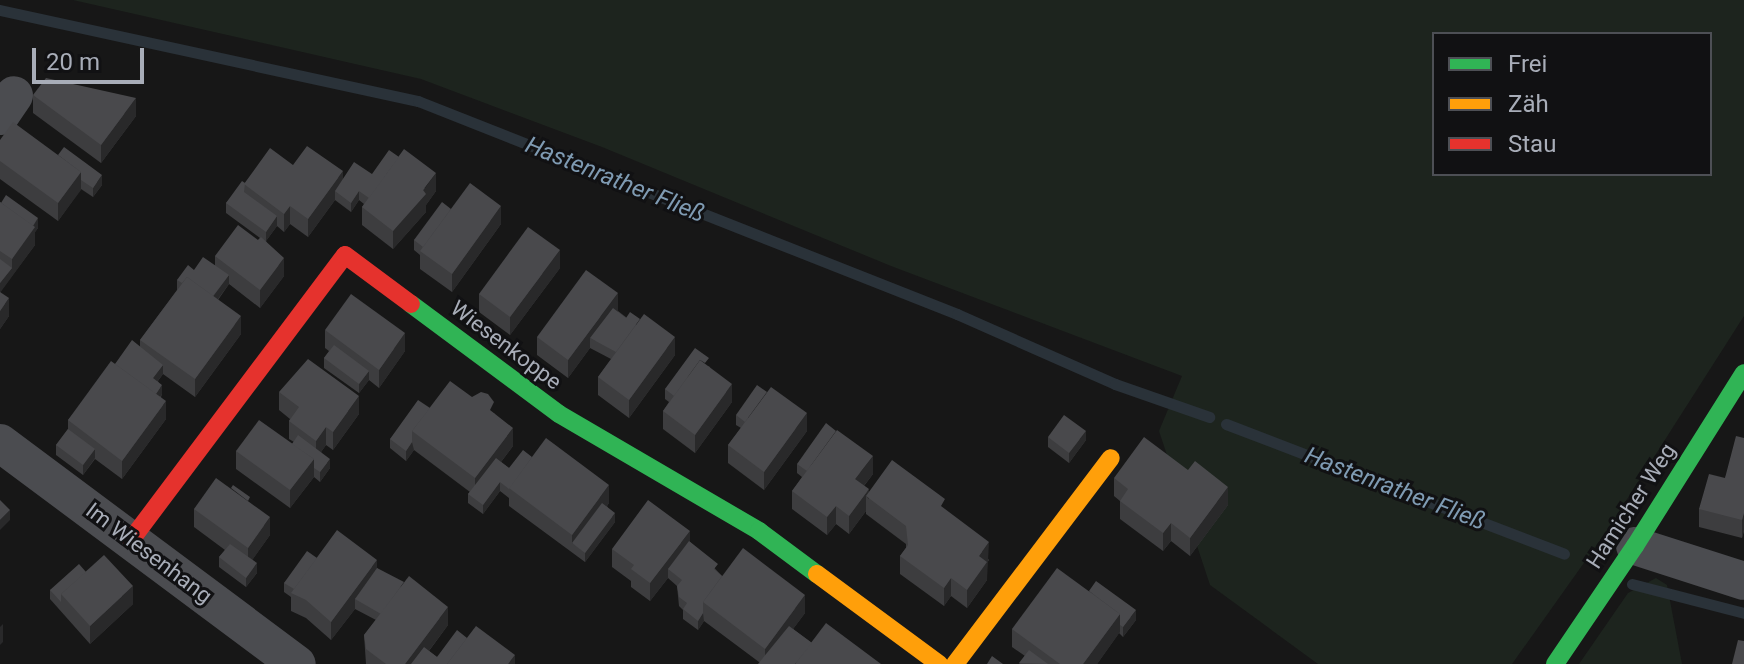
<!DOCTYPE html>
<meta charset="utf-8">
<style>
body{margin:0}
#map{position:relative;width:1744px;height:664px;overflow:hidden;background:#171717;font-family:Roboto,sans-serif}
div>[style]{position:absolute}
.green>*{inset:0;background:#1d241e}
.stream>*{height:11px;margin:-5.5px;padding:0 5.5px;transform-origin:5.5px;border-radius:5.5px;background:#2a3239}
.street>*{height:38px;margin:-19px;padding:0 19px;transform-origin:19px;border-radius:19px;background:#4b4c50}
.fast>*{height:18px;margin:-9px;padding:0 9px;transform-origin:9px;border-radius:9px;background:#30b455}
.slow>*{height:18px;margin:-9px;padding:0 9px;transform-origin:9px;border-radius:9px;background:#ff9f0a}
.jam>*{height:18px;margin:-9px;padding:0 9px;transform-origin:9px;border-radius:9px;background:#e5322d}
.wall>*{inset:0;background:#3d3d3f}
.shaded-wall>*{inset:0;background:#29292a}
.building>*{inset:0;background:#49494c}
span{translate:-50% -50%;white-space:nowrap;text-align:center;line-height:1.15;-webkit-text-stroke:6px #111113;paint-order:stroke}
.street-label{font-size:22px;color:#a8adb8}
.water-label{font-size:24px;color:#7f9bb3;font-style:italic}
.legend{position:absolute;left:1432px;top:32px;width:280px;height:144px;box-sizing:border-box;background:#111113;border:2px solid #4d4f55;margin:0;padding:10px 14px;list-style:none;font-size:24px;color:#a8adb8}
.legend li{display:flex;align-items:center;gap:16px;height:40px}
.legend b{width:40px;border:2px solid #4d4f55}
.scale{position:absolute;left:32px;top:48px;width:112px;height:36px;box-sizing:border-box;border:4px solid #a8adb8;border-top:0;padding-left:10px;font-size:24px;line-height:28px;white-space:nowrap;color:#a8adb8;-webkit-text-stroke:6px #111113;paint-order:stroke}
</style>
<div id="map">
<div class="green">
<div style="clip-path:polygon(evenodd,73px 0,1744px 0,1744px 316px,1608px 529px,1512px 664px,1318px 664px,1210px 585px,1159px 431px,1182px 376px,891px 266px,602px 147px,421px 79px,73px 0,1434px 34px,1710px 34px,1710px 174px,1434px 174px,1434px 34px)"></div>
<div style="clip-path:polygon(1656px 578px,1667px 585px,1682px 664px,1579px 664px,1628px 593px)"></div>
</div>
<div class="stream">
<div style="left:0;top:10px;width:428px;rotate:12.3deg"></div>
<div style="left:418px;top:101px;width:580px;rotate:21.56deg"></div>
<div style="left:957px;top:314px;width:173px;rotate:23.9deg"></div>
<div style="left:1115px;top:384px;width:100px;rotate:19.3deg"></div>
<div style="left:1226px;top:424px;width:362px;rotate:21deg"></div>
<div style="left:1632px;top:584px;width:116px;rotate:14.5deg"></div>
</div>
<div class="street">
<div style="left:0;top:116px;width:25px;rotate:-56deg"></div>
<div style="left:0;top:443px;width:370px;rotate:36.7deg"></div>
<div style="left:1635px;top:546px;width:114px;rotate:17.8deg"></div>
</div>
<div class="fast">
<div style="left:411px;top:304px;width:184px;rotate:36.6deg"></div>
<div style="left:559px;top:414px;width:232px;rotate:30.3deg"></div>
<div style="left:759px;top:531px;width:72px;rotate:36.6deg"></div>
<div style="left:1555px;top:664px;width:143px;rotate:-55.9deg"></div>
<div style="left:1635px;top:546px;width:204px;rotate:-57.8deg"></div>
</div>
<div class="slow">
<div style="left:817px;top:574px;width:152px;rotate:36.4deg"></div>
<div style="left:955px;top:664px;width:258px;rotate:-52.9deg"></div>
</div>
<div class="jam">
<div style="left:131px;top:540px;width:356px;rotate:-53.1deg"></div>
<div style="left:345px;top:255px;width:82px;rotate:36.6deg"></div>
</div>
<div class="wall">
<div style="clip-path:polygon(33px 95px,136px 116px,101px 163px,33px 113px)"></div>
<div style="clip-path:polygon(0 140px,58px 155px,102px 185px,93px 197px,81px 189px,58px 221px,0 179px)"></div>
<div style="clip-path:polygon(293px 165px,343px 179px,372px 174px,436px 191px,426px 205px,426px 212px,393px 249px,362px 225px,362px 207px,364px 204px,359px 200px,351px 212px,335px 200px,308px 237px,290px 224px,284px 232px,277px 226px,266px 241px,284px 276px,260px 308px,229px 284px,218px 300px,241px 334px,195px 397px,163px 374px,158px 381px,162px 394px,161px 397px,166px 419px,122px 479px,95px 459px,83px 475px,56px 455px,56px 445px,68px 429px,68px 420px,115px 364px,140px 347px,140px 340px,177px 290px,177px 280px,194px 270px,215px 265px,215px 256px,258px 240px,260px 238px,226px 213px,226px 203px,245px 183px)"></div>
<div style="clip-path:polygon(0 202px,38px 228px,35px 232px,35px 245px,0 292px,9px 316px,0 329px)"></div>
<div style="clip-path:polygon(451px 209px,501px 224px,452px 292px,420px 269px,420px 255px,414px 250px,414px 240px)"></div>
<div style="clip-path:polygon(560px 268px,510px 335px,479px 312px,479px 294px)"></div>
<div style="clip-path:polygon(618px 311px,675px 355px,629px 418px,598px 395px,598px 377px,611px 359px,590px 348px,568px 378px,537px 355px,537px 337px)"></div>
<div style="clip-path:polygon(325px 330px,405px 351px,379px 388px,369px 380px,359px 393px,324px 368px,324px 358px,329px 351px,325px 348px)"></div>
<div style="clip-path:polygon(709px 366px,732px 402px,695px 453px,663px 429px,663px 411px,669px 402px,665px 399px,665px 389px)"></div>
<div style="clip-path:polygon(279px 392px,359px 414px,333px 450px,326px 445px,321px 452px,330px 468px,320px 482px,314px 477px,290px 508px,236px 469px,236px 451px,292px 444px,294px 442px,289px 439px,289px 421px,290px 419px,279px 410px)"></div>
<div style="clip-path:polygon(430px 408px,494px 413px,513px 446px,501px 462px,509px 468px,532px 457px,609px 503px,607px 506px,615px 522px,585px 562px,509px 506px,509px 498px,500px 491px,483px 514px,468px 503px,468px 494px,470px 492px,414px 450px,406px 461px,390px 448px,390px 439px)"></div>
<div style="clip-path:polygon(736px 415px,807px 431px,764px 490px,728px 463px,728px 445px,741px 428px,736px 425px)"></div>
<div style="clip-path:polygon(1048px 437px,1086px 440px,1069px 463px,1048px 447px)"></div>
<div style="clip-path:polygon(1744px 438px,1744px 531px,1742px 538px,1699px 527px,1699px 509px,1725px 478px)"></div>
<div style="clip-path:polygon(797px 464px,873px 474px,864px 486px,869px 493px,945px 510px,989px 560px,987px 563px,987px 580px,967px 608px,951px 596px,944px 606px,900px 574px,900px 556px,906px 548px,906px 544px,866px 514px,866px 511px,849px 534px,836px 524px,827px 535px,792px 509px,792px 491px,802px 477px,797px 473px)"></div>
<div style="clip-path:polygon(1114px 478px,1228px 505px,1190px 556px,1171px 541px,1163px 551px,1120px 519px,1120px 501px,1114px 496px)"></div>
<div style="clip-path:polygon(250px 503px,270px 535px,252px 560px,257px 573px,246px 587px,219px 567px,219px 557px,225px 550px,194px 527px,194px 509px)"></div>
<div style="clip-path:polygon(690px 542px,722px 576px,805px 613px,793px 629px,812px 643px,881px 664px,759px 662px,704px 621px,698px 630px,683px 619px,683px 610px,679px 606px,677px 586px,668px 578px,650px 601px,631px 587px,631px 581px,612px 567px,612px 549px)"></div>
<div style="clip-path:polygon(317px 558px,377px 568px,448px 625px,429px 651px,437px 657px,467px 638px,515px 664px,366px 664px,364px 635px,376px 620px,355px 609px,331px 640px,306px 618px,291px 611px,291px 597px,284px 592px,284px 583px)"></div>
<div style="clip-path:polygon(86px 572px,133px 604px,90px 644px,50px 599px,50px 590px)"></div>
<div style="clip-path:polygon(1089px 591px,1136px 620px,1123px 637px,1119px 633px,1097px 664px,1019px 664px,1025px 656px,1012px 647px,1012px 629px)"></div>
</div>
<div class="shaded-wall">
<div style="clip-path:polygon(136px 98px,136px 116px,101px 163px,101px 145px)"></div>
<div style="clip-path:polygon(343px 171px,343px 189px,335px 191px,335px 200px,308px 237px,308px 219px)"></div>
<div style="clip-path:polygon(81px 172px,81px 190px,58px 221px,58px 203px)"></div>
<div style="clip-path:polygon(436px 173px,436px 191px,426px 205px,426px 212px,393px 249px,393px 231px)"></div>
<div style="clip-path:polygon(102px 175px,102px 185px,93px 197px,93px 188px)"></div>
<div style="clip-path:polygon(359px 191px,359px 200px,351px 212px,351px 203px)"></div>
<div style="clip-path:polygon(290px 206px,290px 224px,284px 232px,284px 214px)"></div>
<div style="clip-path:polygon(501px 206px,501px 224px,452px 292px,452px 274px)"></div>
<div style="clip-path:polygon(277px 216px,277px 226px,266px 241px,266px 232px)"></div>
<div style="clip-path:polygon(38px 218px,38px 228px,35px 232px,35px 245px,0 293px,0 283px,12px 268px,12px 259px,28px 231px)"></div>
<div style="clip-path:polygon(560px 250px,560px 268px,510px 335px,510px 317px)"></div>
<div style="clip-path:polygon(284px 258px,284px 276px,260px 308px,260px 290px)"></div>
<div style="clip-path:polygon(229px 275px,229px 284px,209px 311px,209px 302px)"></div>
<div style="clip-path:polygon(618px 293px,618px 311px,596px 341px,590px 338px,590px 348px,568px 378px,568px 360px)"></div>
<div style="clip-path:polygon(9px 298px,9px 316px,0 329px,0 311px)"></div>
<div style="clip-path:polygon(241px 316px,241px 334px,195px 397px,195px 379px)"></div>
<div style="clip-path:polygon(405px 333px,405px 351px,379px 388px,379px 370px)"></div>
<div style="clip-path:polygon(675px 337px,675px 355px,629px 418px,629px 400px)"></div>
<div style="clip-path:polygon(163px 365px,163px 374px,153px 387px,153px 378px)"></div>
<div style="clip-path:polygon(369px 371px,369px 380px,359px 393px,359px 384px)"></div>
<div style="clip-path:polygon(732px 384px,732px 402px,695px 453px,695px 435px)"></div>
<div style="clip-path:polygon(162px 385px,162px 394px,152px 409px,152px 399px)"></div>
<div style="clip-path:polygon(359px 396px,359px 414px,333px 450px,333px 432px)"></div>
<div style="clip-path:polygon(166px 401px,166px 419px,122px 479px,122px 461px)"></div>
<div style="clip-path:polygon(807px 413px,807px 431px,764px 490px,764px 472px)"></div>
<div style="clip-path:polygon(326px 427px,326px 445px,316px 459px,316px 441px)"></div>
<div style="clip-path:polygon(513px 428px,513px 446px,475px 496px,475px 478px)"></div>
<div style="clip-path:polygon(1086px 431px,1086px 440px,1069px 463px,1069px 453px)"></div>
<div style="clip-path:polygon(412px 442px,414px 450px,406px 461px,406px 451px)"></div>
<div style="clip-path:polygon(95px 449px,95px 458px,83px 475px,83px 465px)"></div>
<div style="clip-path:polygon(873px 456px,873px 474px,855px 497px,855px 479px)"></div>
<div style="clip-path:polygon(314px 459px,314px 477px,290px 508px,290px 490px)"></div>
<div style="clip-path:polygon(330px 459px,330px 468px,320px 482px,320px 472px)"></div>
<div style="clip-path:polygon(500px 482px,500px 491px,483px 514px,483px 505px)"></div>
<div style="clip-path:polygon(609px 485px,609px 503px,577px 546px,572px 543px,572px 535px)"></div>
<div style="clip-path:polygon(1228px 487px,1228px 505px,1190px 556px,1190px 538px)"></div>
<div style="clip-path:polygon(869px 489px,869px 499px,866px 496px,866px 511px,849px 534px,849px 516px)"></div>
<div style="clip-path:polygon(836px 506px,836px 524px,827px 535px,827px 517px)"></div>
<div style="clip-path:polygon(10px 510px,10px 520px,0 530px,0 520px)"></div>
<div style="clip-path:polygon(1744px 512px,1744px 530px,1742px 538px,1742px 520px)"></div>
<div style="clip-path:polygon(615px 513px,615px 522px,585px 562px,585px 553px)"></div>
<div style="clip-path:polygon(270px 517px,270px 535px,248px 566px,248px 548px)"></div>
<div style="clip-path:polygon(1171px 523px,1171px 541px,1163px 551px,1163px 533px)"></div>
<div style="clip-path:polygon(690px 531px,690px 549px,668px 569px,668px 578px,650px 601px,650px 583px)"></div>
<div style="clip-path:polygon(989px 542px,987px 580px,967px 608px,967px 590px,979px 556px)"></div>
<div style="clip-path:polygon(377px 560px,377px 578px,355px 599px,355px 609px,331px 640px,331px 622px)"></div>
<div style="clip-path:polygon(257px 563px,257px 573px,246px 587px,246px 578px)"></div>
<div style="clip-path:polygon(951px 578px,951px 596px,944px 606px,944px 588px)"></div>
<div style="clip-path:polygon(133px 586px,133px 604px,90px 644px,90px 626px)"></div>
<div style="clip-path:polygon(805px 595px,805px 613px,767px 664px,765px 664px,765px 649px)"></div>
<div style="clip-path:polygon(448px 607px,448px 625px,419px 664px,405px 664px)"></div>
<div style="clip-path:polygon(1136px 610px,1136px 620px,1123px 637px,1123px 627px)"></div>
<div style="clip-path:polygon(703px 613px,704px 621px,698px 630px,698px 621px)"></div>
<div style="clip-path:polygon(1120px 614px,1120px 632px,1097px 664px,1083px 664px)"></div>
<div style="clip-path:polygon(3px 624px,3px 642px,0 645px,0 627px)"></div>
<div style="clip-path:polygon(515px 655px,515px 664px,508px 664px)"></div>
</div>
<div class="building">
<div style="clip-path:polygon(46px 78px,136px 98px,101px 145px,33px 95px)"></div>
<div style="clip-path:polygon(13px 122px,81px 172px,58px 203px,0 161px,0 140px)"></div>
<div style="clip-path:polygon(307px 146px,343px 171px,308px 219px,290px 206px,284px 214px,244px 184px,270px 148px,293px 165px)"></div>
<div style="clip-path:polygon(64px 147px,102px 175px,93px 188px,81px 180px,81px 172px,58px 155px)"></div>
<div style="clip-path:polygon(404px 149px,436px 173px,423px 190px,426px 194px,393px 231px,362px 207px)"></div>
<div style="clip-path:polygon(389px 150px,399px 157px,369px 198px,359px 191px,351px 203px,335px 191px,354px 162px,372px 174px)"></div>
<div style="clip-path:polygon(242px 181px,245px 183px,244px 192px,277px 216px,266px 232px,226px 203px)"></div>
<div style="clip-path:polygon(470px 183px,501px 206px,452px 274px,420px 251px)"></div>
<div style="clip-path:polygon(6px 195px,38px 218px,33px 226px,1px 203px)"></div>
<div style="clip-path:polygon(0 202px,35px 227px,12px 259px,0 251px)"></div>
<div style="clip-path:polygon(442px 202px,451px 209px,423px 247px,414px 240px)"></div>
<div style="clip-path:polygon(238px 225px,258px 240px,261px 237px,284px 258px,260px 290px,215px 256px)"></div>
<div style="clip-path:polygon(528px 227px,560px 250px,510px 317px,479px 294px)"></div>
<div style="clip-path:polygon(203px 257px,229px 275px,213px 296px,187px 277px,182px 283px,177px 280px,188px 265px,194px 270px)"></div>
<div style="clip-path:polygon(0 259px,12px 268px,0 283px)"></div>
<div style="clip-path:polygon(586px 270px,618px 293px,568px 360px,537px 337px)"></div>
<div style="clip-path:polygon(187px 277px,241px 316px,195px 379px,140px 340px)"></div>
<div style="clip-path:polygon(0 292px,9px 298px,0 311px)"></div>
<div style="clip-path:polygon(351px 294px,405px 333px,379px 370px,325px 330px)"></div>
<div style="clip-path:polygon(613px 308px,626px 318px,630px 312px,640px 319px,616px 352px,590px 338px)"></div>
<div style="clip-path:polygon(644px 314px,675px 337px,629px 400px,598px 377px)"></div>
<div style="clip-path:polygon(132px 340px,163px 365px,153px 378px,162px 385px,156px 394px,115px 364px)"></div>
<div style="clip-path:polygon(334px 345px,369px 371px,359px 384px,324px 358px)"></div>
<div style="clip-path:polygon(695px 348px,709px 358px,705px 363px,700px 360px,674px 396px,665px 389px)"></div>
<div style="clip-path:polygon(308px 359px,359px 396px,333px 432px,326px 427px,316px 441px,289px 421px,299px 407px,279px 392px)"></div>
<div style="clip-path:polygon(700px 360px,732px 384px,695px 435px,663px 411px)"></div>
<div style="clip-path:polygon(111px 361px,166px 401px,122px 461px,68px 420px)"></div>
<div style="clip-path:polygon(450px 381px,472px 397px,481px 392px,488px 394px,494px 402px,490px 410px,513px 428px,475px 478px,412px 431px)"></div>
<div style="clip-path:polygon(757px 385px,767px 392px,745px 422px,736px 415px)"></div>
<div style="clip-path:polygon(771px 387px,807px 413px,764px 472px,728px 445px)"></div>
<div style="clip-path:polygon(418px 400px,430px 408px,412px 431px,412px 442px,406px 451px,390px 439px)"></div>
<div style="clip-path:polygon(1064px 415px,1086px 431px,1069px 453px,1048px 437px)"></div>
<div style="clip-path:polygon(259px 420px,314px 459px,290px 490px,236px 451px)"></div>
<div style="clip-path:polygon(826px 423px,836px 431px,807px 471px,797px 464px)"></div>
<div style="clip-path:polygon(68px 429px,95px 449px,83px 465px,56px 445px)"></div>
<div style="clip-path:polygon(837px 430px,873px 456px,855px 479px,869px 489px,849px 516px,836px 506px,827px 517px,792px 491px)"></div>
<div style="clip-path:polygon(298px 435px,330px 459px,320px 472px,314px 468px,314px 459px,292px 444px)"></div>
<div style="clip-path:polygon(1736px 436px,1744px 438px,1744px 513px,1742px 520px,1699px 509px,1709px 474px,1725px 478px)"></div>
<div style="clip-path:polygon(1144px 437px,1188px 470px,1195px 461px,1228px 487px,1190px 538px,1171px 523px,1163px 533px,1120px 501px,1128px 489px,1114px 478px)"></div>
<div style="clip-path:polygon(546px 438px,609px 485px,572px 535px,509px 488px)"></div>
<div style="clip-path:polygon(523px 450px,532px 457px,509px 489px,500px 482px,483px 505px,468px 494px,496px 458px,509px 468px)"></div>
<div style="clip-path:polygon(892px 460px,945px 499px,941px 506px,989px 542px,979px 556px,987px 562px,967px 590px,951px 578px,944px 588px,900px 556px,908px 545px,906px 526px,866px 496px)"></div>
<div style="clip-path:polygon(216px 478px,270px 517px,248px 548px,194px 509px)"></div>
<div style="clip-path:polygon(233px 485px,250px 497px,248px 501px,231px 488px)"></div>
<div style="clip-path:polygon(0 500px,10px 510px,0 520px)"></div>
<div style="clip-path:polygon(648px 500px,690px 531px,650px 583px,631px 569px,634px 565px,612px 549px)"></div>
<div style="clip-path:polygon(602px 503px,615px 513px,585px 553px,572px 543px)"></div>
<div style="clip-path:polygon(337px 530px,377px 560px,331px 622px,306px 600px,291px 593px)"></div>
<div style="clip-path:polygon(689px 541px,718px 564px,714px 569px,722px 576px,703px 602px,703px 613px,698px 621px,683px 609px,687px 603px,679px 597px,677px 586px,682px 580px,668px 569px)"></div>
<div style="clip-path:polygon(230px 544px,257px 563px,246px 578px,219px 557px)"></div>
<div style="clip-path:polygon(743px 548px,805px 595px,765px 649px,703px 602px)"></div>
<div style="clip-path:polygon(307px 551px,317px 558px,294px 589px,284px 583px)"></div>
<div style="clip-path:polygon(104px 555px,133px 586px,90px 626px,61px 594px)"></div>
<div style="clip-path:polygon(79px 564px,86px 572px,61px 594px,61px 602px,50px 590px)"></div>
<div style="clip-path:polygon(377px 568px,404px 582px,381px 614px,355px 599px)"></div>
<div style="clip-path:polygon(1057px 568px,1120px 614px,1083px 664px,1060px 664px,1012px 629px)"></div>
<div style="clip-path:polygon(409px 576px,448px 607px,405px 664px,386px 664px,366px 649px,364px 635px)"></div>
<div style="clip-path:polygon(1096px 581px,1136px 610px,1123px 627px,1120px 625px,1120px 614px,1089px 591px)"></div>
<div style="clip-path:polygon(826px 623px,881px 664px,795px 664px)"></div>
<div style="clip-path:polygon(476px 626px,515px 655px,508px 664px,447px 664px)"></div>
<div style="clip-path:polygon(789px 626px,812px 643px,795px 664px,758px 664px)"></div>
<div style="clip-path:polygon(457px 630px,467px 638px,447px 664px,411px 664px,424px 647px,437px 657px)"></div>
<div style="clip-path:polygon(1738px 640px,1744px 641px,1744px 664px,1732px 664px)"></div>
<div style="clip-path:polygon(1029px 650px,1048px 664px,1019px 663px)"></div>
<div style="clip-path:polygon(992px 656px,1003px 664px,987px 664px)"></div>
</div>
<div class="street-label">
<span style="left:506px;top:345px;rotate:37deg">Wiesenkoppe</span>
<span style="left:1631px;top:506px;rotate:-57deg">Hamicher Weg</span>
<span style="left:149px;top:553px;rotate:37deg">Im Wiesenhang</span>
</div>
<div class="water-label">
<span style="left:615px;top:180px;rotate:22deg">Hastenrather Fließ</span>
<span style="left:1395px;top:489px;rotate:21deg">Hastenrather Fließ</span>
</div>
<ul class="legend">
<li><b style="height:10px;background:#30b455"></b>Frei</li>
<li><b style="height:10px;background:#ff9f0a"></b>Zäh</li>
<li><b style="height:10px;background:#e5322d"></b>Stau</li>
</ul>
<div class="scale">20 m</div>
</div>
